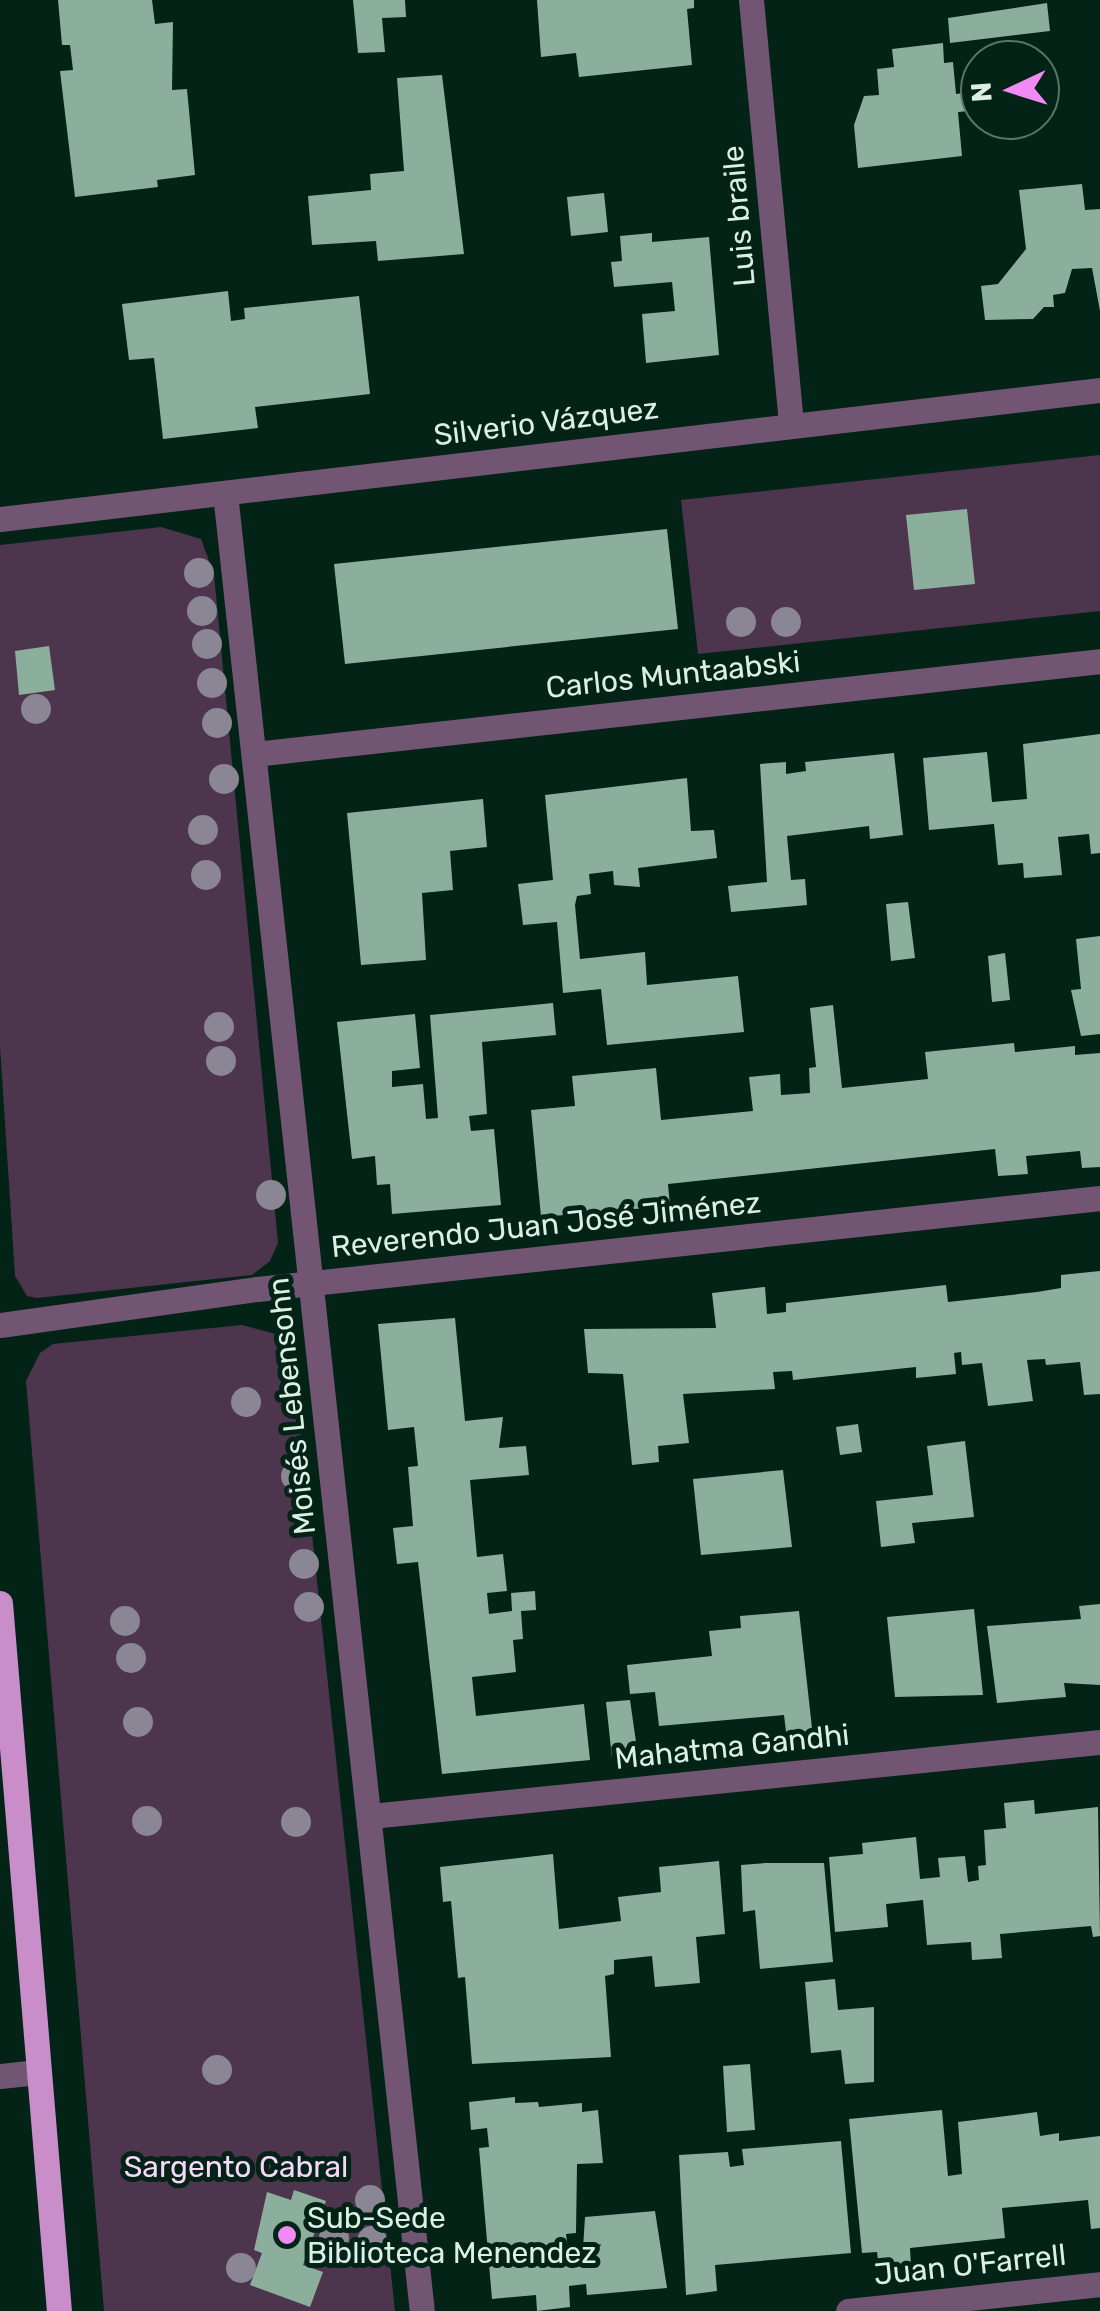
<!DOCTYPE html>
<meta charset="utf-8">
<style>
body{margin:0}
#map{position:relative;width:1100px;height:2311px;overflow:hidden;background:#022316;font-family:Rubik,sans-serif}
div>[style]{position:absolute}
.green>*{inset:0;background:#4d354e}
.building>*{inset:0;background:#8caf9d}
.street>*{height:25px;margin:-12.5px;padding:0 12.5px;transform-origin:12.5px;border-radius:12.5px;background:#725572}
.primary>*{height:25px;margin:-12.5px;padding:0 12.5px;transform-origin:12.5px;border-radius:12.5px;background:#c98dca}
.trees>*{width:30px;height:30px;margin:-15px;border-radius:50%;background:#8a8693}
.dots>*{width:28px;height:28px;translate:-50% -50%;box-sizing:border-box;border:5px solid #022316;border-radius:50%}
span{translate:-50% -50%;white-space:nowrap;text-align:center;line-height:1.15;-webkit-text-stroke:10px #022316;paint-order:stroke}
.street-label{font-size:30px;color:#ddefe5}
.park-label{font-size:30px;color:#f9d7f9}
.poi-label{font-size:30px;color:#ddefe5}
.left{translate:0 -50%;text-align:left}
.north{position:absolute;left:960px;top:40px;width:100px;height:100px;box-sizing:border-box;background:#022316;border:2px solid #5a7569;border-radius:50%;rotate:266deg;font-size:28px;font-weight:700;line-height:40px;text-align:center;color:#ddefe5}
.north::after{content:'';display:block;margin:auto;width:35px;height:45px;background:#f18af4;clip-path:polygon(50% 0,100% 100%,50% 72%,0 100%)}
</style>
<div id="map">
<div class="green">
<div style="clip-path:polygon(1100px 455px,1100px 611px,698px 654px,681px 500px)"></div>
<div style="clip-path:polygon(161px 527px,201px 539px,214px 574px,278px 1243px,270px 1261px,252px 1275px,37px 1298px,27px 1296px,15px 1276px,0 1046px,0 545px)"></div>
<div style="clip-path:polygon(242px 1325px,279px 1335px,295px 1375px,395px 2311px,104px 2311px,26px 1381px,40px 1353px,53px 1344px)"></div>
</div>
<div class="building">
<div style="clip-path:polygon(58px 0,152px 0,155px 24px,173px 22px,172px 90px,187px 89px,195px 175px,157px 180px,158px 187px,75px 197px,60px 71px,73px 70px,70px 45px,62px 45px)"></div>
<div style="clip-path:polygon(353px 0,405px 0,406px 17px,382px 18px,385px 52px,358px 53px)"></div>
<div style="clip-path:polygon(537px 0,694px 0,694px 8px,687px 9px,692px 65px,579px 77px,576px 53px,541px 57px)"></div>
<div style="clip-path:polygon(1047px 3px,1050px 31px,950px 43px,948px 18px)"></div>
<div style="clip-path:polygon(943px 43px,944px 63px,953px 62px,956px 94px,980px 91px,980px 110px,958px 112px,962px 156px,858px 168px,854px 125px,864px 96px,879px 95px,877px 69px,894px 67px,892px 49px)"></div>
<div style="clip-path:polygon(442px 75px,464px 254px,378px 261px,376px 241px,312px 245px,308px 196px,371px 190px,370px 174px,404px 171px,397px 78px)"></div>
<div style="clip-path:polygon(1082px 184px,1085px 210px,1100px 209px,1100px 311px,1092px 268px,1072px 269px,1065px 293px,1053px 295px,1054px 307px,1044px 307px,1033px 319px,985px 320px,981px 286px,998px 284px,1026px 249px,1019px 190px)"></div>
<div style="clip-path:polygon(604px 193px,608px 232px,571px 236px,567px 197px)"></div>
<div style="clip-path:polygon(652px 233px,652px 242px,709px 237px,719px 355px,646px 363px,642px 314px,675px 311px,672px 282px,614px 287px,611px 262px,622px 261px,620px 236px)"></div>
<div style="clip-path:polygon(228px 291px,231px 321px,245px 319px,244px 308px,359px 296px,370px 394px,255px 407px,258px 428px,163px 439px,154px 358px,129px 360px,122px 304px)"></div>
<div style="clip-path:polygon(967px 509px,975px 584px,914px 590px,906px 515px)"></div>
<div style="clip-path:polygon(667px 529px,678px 629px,345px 664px,334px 564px)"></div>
<div style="clip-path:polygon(49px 646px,55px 690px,19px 695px,15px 651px)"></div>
<div style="clip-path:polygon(1100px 734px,1100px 853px,1091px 854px,1089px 834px,1058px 837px,1062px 875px,1024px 878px,1023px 863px,998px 865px,994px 824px,929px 830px,923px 758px,987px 752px,992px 802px,1027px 799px,1023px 744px)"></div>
<div style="clip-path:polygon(894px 753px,903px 835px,870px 839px,869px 826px,787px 836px,791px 880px,805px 879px,807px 905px,731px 912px,728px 886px,767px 882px,760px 764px,786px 762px,786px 774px,806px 771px,805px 762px)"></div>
<div style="clip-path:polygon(687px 778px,691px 831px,714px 830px,717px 858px,638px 868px,640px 887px,614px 885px,613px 871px,589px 874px,591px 894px,577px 896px,575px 905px,580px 959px,645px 952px,647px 985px,738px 976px,744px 1032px,607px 1045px,601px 989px,563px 993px,557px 922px,523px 925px,518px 884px,553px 880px,545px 795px)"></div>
<div style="clip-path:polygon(483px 799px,487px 847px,450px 851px,453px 890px,422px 893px,426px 960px,361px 965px,347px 813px)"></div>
<div style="clip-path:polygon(908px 902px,915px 958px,891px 961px,886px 904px)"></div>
<div style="clip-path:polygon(1100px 936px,1100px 1034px,1081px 1036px,1071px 990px,1081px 989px,1076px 939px)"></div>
<div style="clip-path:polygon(1005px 953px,1010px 1000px,992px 1002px,988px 956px)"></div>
<div style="clip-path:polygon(553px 1003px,556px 1035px,482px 1042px,487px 1114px,469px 1116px,471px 1131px,494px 1129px,501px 1205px,392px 1214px,390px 1184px,377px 1185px,375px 1156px,352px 1159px,337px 1022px,415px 1014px,420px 1068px,392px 1071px,392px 1087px,423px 1084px,426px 1119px,438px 1118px,430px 1015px)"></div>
<div style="clip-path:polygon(833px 1005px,842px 1088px,928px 1079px,925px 1052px,1014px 1043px,1015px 1052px,1075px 1046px,1075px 1055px,1100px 1053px,1100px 1167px,1082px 1168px,1080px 1151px,1026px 1156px,1028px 1174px,998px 1176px,995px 1149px,668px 1184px,670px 1206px,541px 1217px,531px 1110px,575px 1106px,572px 1076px,656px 1068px,661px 1120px,753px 1111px,749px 1077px,780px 1074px,781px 1095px,810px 1093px,809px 1068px,816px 1067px,810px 1008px)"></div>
<div style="clip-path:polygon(1100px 1271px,1100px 1394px,1084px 1395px,1080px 1362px,1046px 1365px,1045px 1359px,1027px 1360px,1033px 1401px,988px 1406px,982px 1363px,962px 1365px,961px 1352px,954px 1353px,956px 1374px,916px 1378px,916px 1367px,793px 1380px,792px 1371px,773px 1372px,775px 1389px,683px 1394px,689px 1443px,658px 1446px,659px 1462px,632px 1465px,623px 1374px,588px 1373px,584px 1329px,716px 1328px,712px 1293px,765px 1287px,767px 1314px,786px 1312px,786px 1303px,946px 1285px,948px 1302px,1037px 1292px,1061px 1288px,1061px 1275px)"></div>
<div style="clip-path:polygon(455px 1318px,465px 1421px,503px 1417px,499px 1448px,526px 1446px,529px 1475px,470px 1480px,477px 1557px,503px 1554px,507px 1591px,487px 1593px,489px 1614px,512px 1611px,511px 1593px,535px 1591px,536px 1610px,521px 1611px,523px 1639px,513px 1640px,516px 1672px,472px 1677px,476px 1716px,584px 1704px,590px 1760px,442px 1774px,418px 1562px,397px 1564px,393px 1528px,413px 1526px,408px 1467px,418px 1466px,414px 1427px,388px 1430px,378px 1324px)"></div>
<div style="clip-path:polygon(858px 1424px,862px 1452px,840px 1455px,836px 1427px)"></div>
<div style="clip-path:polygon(965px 1441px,974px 1517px,912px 1523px,915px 1543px,881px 1547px,876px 1501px,933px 1495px,927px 1446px)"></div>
<div style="clip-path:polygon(783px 1470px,792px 1547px,701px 1555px,693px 1479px)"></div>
<div style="clip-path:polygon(1100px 1604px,1100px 1685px,1064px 1683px,1066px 1697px,997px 1703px,987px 1626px,1081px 1619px,1079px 1606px)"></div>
<div style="clip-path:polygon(974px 1609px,983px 1695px,895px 1697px,887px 1617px)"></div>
<div style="clip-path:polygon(799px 1611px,813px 1737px,787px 1740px,784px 1715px,659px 1726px,655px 1692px,630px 1694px,627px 1665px,712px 1656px,709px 1631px,741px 1628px,740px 1616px)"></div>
<div style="clip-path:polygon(630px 1700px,638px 1756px,612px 1758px,606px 1702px)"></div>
<div style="clip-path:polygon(1034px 1800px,1035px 1814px,1098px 1807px,1100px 1936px,1093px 1937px,1091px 1926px,1000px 1934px,1002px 1958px,972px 1960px,971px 1942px,927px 1945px,923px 1900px,886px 1904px,888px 1927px,835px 1932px,829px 1857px,863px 1854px,862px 1843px,916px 1837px,920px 1879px,940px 1877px,938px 1858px,965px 1856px,968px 1882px,979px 1880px,978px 1866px,986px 1865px,984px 1830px,1006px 1828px,1004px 1803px)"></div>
<div style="clip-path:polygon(553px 1854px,559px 1929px,621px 1921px,618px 1897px,661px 1892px,659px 1867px,719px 1861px,725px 1934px,696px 1937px,700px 1983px,655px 1987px,652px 1956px,614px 1960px,614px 1974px,605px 1976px,611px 2057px,472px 2064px,465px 1977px,458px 1978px,451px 1901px,443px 1902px,440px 1867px)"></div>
<div style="clip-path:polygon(766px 1863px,824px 1863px,833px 1962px,760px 1969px,755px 1910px,743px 1912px,741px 1865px)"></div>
<div style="clip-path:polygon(835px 1979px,838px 2010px,874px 2007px,874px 2082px,845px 2084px,841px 2050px,811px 2053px,805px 1982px)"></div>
<div style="clip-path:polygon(750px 2064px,755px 2130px,727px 2132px,723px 2066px)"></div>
<div style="clip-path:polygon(515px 2097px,515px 2103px,538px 2102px,539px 2107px,582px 2103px,582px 2112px,598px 2110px,603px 2163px,577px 2164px,576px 2233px,566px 2234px,568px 2249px,583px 2248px,585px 2217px,655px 2211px,667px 2288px,587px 2295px,586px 2284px,569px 2286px,570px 2307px,537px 2311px,536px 2295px,492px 2299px,479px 2148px,489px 2147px,487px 2128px,471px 2130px,469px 2102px)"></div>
<div style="clip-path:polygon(942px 2110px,948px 2176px,962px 2174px,958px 2122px,1037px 2112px,1040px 2136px,1059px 2133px,1059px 2141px,1100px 2136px,1100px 2228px,1091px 2229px,1088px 2200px,1002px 2208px,1005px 2238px,910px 2248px,911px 2267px,879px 2270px,877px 2252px,862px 2253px,849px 2119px)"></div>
<div style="clip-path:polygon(841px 2141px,851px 2253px,715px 2265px,717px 2291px,686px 2295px,679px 2155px,728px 2152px,730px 2167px,744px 2165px,742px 2149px)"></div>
<div style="clip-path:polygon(294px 2190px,326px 2201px,303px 2265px,323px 2272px,310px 2307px,250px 2285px,262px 2253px,254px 2250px,267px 2192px,291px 2200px)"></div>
</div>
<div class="street">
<div style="left:751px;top:0;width:427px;rotate:84.6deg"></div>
<div style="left:225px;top:493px;width:1829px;rotate:83.82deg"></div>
<div style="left:0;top:519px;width:1108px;rotate:-6.69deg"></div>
<div style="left:254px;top:754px;width:851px;rotate:-6.27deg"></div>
<div style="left:0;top:1325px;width:260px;rotate:-8deg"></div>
<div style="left:257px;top:1289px;width:848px;rotate:-6.16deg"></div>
<div style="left:371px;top:1816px;width:733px;rotate:-5.8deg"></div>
<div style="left:0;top:2076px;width:38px;rotate:-6deg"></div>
<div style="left:848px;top:2311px;width:253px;rotate:-6.1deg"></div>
</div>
<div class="primary">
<div style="left:0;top:1603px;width:710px;rotate:85.24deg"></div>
</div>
<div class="trees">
<div style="left:199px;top:573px"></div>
<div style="left:202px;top:611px"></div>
<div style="left:741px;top:622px"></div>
<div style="left:786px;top:622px"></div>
<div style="left:207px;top:644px"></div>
<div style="left:212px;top:683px"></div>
<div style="left:36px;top:709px"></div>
<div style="left:217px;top:723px"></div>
<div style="left:224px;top:779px"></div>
<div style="left:203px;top:830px"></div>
<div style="left:206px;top:875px"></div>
<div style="left:219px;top:1027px"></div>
<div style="left:221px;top:1061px"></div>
<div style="left:271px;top:1195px"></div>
<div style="left:246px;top:1402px"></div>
<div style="left:296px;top:1476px"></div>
<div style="left:304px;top:1564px"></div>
<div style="left:309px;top:1607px"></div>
<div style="left:125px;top:1621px"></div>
<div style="left:131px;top:1658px"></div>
<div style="left:138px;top:1722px"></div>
<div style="left:147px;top:1821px"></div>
<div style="left:296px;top:1822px"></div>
<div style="left:217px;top:2070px"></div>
<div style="left:370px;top:2200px"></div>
<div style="left:334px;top:2238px"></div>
<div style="left:372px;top:2241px"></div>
<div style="left:241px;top:2268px"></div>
</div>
<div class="dots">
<div style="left:287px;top:2235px;background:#f18af4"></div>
</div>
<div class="street-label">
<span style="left:739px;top:216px;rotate:-95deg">Luis braile</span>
<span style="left:546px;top:422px;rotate:-7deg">Silverio Vázquez</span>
<span style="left:673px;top:675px;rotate:-6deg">Carlos Muntaabski</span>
<span style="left:546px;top:1225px;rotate:-6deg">Reverendo Juan José Jiménez</span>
<span style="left:292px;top:1406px;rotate:-96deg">Moisés Lebensohn</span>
<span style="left:732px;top:1747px;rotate:-6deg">Mahatma Gandhi</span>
<span style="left:970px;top:2265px;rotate:-6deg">Juan O'Farrell</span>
</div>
<div class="park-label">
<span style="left:236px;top:2167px">Sargento Cabral</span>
</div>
<div class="poi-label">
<span class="left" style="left:307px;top:2235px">Sub-Sede<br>Biblioteca Menendez</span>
</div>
<div class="north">N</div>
</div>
